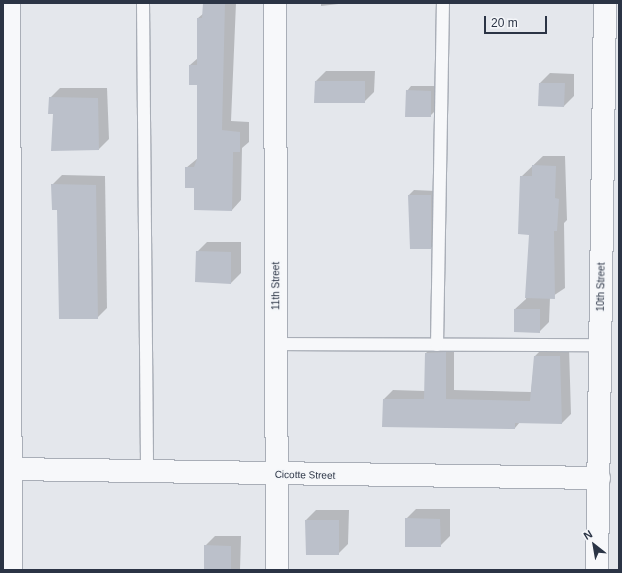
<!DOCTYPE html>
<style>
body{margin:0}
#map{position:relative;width:622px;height:573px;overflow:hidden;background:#e4e7ec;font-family:Helvetica,sans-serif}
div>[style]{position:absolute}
.shadow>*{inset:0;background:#0003}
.building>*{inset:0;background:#bbc0ca}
.roads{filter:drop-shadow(1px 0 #a9aeb7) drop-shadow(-1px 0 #a9aeb7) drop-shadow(0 1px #a9aeb7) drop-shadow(0 -1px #a9aeb7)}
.service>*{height:12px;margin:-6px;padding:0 6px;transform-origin:6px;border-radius:6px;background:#f7f8fa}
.minor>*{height:22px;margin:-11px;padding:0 11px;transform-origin:11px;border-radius:11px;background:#f7f8fa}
span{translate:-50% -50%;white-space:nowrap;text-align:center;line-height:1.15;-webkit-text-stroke:3px #f4f6f9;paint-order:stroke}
.street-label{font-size:10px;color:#2b3445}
.frame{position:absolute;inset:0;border:4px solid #2b3445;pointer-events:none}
.north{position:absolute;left:574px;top:525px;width:40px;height:40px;-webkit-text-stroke:3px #f4f6f9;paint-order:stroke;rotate:329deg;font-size:11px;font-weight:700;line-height:16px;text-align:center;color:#2b3445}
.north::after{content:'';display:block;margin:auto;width:14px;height:18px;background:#2b3445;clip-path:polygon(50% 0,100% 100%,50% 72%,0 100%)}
.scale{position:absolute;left:484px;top:16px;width:63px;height:18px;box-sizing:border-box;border:2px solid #2b3445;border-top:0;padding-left:5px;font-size:12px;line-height:14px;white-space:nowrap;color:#2b3445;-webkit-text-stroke:3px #f4f6f9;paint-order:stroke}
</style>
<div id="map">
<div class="shadow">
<div style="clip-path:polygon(204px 3px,236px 3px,231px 121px,249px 122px,249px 142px,242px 148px,241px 200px,232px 210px,195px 187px,186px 168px,198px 158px,198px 84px,190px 65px,198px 58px,198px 18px,204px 13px)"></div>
<div style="clip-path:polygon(321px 3px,347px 3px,321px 6px)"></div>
<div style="clip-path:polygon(326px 71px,375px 71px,374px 92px,364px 102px,316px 81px)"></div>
<div style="clip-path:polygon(550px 73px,574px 74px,574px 96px,564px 106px,540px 83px)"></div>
<div style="clip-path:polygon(411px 86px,435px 86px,435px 111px,430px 116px,407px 91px)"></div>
<div style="clip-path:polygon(60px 88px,107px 88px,109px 139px,99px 149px,54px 112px,50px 98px)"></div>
<div style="clip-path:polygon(543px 156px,565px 156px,567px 220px,564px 223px,565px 288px,550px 298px,549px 322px,539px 332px,515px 309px,526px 299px,530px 234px,521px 177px)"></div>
<div style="clip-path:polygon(62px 175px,105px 176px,107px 308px,97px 318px,58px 209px,52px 185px)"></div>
<div style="clip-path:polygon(414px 190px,436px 191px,436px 243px,431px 248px,409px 195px)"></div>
<div style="clip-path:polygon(207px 242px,241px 242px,241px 273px,231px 283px,196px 281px,197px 252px)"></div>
<div style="clip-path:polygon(435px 344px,454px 344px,454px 390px,531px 392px,535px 356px,544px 347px,569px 347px,571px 414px,562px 423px,520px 422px,515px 428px,384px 399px,393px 390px,425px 391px,426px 353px)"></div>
<div style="clip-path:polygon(416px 509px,450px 509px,450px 536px,440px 546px,406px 519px)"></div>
<div style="clip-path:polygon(316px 510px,349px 510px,348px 544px,338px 554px,306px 520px)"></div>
<div style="clip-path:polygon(215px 536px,241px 536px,240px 570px,204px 570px,205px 546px)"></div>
</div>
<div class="building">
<div style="clip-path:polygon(203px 3px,225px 3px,222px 130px,240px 132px,240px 152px,233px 152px,233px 155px,232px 211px,194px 210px,194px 188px,185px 188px,185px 167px,194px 167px,197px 159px,197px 85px,189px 85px,189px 65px,197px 65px,197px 18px,202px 18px)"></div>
<div style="clip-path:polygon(315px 81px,365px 81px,365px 103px,314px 103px)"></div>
<div style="clip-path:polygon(539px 83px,565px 83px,564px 107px,538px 106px)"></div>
<div style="clip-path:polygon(406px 90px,431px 91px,431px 117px,405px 117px)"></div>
<div style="clip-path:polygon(49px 97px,98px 98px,99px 150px,51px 151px,53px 114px,48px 114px)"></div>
<div style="clip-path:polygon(532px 165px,556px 166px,555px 198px,559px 199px,557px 231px,554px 231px,555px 299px,525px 298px,529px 235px,518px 234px,520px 176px,532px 176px)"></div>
<div style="clip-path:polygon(51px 184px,96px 185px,98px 319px,59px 319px,57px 210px,52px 210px)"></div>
<div style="clip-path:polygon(408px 195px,431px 195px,431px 249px,410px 249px)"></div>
<div style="clip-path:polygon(196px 251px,231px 252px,231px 284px,195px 282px)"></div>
<div style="clip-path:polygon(514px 309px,540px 309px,540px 333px,514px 332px)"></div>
<div style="clip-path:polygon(446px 352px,446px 399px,530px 401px,534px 356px,560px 356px,562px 424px,515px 423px,515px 429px,382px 427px,383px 399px,424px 399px,425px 353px)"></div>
<div style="clip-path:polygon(405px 518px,440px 519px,441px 547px,405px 547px)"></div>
<div style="clip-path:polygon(305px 520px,339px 520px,339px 555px,306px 555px)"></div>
<div style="clip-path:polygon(204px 545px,231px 546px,231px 570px,204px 570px)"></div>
</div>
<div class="roads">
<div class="service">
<div style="left:143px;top:3px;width:469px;rotate:89.5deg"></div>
<div style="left:276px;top:344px;width:325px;rotate:0.2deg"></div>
<div style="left:437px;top:345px;width:342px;rotate:-89deg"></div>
</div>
<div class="minor">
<div style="left:9px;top:3px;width:567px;rotate:89.8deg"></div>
<div style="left:275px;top:3px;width:567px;rotate:89.8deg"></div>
<div style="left:11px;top:469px;width:588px;rotate:0.88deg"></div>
<div style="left:597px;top:570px;width:567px;rotate:-89.19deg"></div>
</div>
</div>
<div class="street-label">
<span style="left:276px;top:286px;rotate:-90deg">11th Street</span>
<span style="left:601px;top:287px;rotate:-89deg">10th Street</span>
<span style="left:305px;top:475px;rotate:1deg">Cicotte Street</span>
</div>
<div class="frame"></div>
<div class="north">N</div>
<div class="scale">20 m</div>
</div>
